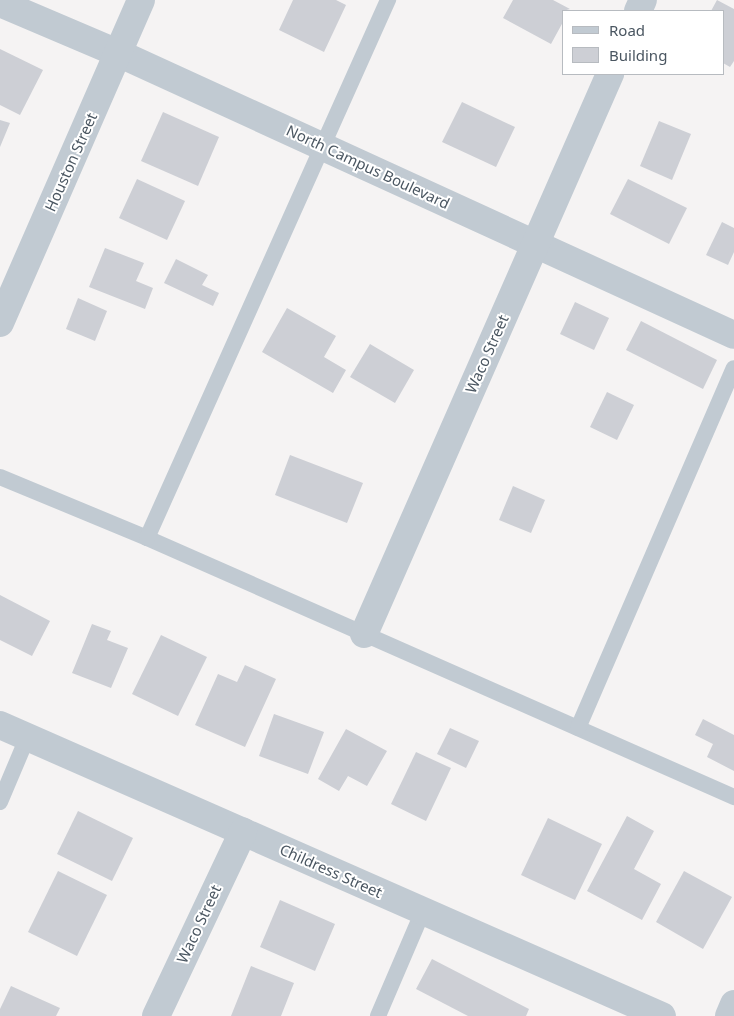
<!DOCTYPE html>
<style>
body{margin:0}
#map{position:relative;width:734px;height:1016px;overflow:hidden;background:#f5f3f3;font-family:"Noto Sans",sans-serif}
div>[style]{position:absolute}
.building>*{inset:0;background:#cdcfd5}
.service>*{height:16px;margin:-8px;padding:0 8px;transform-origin:8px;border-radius:8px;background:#c1cad2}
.minor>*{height:28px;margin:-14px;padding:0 14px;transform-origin:14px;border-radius:14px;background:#c1cad2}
span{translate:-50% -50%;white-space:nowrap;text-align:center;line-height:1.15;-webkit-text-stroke:4px #fff;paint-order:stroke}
.street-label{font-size:15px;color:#4a5661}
.legend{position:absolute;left:562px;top:10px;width:162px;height:65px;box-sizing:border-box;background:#fff;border:1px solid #b7bbc0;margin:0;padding:6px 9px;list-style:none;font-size:15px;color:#4a5661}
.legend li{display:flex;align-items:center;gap:10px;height:25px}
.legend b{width:25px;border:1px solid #b7bbc0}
</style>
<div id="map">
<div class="building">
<div style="clip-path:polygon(293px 0,336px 0,346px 5px,324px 52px,279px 30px)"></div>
<div style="clip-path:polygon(513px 0,553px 0,570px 9px,563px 11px,563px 22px,551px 44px,503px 18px)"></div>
<div style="clip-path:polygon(717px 0,734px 9px,734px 61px,730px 67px,723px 63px,723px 11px,711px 11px)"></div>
<div style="clip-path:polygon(0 49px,43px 70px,20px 115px,0 105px)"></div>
<div style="clip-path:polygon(462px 102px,515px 127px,496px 167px,442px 142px)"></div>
<div style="clip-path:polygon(163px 112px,219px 137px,198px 186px,141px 161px)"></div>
<div style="clip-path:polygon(0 120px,10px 123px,0 147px)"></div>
<div style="clip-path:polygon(659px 121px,691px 134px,672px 180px,640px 166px)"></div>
<div style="clip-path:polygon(137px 179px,185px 201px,167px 240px,119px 218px)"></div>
<div style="clip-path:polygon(628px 179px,687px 208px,669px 244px,610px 214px)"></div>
<div style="clip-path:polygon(722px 222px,734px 228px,734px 252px,728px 265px,706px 255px)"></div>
<div style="clip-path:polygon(105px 248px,144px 263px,136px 281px,153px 288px,145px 309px,89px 287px)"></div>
<div style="clip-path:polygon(176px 259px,208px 275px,202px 285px,219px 293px,213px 306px,164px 283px)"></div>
<div style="clip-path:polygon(78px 298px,107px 311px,95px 341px,66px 329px)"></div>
<div style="clip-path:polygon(575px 302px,609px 318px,594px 350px,560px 334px)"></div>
<div style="clip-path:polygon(287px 308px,336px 336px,324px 357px,346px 370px,333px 393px,262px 352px)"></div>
<div style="clip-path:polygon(641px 321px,717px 360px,703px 389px,626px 350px)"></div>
<div style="clip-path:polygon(370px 344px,414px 370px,395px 403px,350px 377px)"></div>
<div style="clip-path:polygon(607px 392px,634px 405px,617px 440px,590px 427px)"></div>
<div style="clip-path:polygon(290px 455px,363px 483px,347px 523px,275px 495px)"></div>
<div style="clip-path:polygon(513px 486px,545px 500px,531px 533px,499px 520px)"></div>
<div style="clip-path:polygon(0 595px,50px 621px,32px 656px,0 640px)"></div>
<div style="clip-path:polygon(92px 624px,111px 631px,107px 640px,128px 648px,111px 688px,72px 673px)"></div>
<div style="clip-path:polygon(161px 635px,207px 657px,178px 716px,132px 694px)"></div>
<div style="clip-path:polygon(245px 665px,276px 679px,245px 747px,195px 725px,218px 674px,237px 682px)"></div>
<div style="clip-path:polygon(274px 714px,324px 732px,308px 774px,259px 756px)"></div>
<div style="clip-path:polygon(703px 719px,734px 735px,734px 771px,707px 757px,713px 744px,695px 735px)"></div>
<div style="clip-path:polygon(450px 728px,479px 741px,466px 768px,437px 754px)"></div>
<div style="clip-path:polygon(346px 729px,387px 751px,367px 786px,348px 776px,339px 791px,318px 779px)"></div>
<div style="clip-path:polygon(416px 752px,451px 768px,426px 821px,391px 804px)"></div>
<div style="clip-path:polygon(78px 811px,133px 838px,112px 881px,57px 854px)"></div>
<div style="clip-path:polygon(627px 816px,654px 831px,634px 869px,661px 884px,642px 920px,587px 891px)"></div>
<div style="clip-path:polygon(548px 818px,602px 844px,575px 900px,521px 875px)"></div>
<div style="clip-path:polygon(58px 871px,107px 895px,77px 956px,28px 932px)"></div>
<div style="clip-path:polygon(684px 871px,732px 897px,703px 949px,656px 922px)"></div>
<div style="clip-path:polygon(280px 900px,335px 924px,315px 971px,260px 947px)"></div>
<div style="clip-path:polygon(432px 959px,529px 1009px,526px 1016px,468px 1016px,416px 989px)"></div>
<div style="clip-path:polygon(251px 966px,294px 983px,281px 1016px,231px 1016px)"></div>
<div style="clip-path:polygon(11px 986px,60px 1008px,56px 1016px,0 1016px,0 1009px)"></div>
</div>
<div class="service">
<div style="left:0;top:477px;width:159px;rotate:22.5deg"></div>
<div style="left:147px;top:538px;width:642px;rotate:23.81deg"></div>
<div style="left:147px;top:538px;width:590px;rotate:-65.87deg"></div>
<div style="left:578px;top:728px;width:392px;rotate:-66.6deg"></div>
<div style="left:0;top:802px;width:69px;rotate:-67.1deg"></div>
<div style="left:378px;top:1016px;width:114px;rotate:-66.8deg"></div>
</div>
<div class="minor">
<div style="left:0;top:3px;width:128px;rotate:23deg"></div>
<div style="left:118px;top:53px;width:677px;rotate:24.6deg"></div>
<div style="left:638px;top:11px;width:12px;rotate:-66deg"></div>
<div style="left:0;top:323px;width:352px;rotate:-66.4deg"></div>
<div style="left:364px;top:634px;width:612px;rotate:-66.28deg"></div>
<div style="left:0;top:725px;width:723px;rotate:23.73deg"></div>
<div style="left:156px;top:1016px;width:204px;rotate:-64.7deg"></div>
<div style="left:729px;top:1016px;width:13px;rotate:-67deg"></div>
</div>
<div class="street-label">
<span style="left:71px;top:162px;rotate:-66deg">Houston Street</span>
<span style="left:368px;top:167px;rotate:25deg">North Campus Boulevard</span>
<span style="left:487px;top:354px;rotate:-66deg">Waco Street</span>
<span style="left:331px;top:871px;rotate:24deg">Childress Street</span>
<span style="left:199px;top:924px;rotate:-65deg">Waco Street</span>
</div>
<ul class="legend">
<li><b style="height:6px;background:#c1cad2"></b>Road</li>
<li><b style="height:14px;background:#cdcfd5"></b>Building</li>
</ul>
</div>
